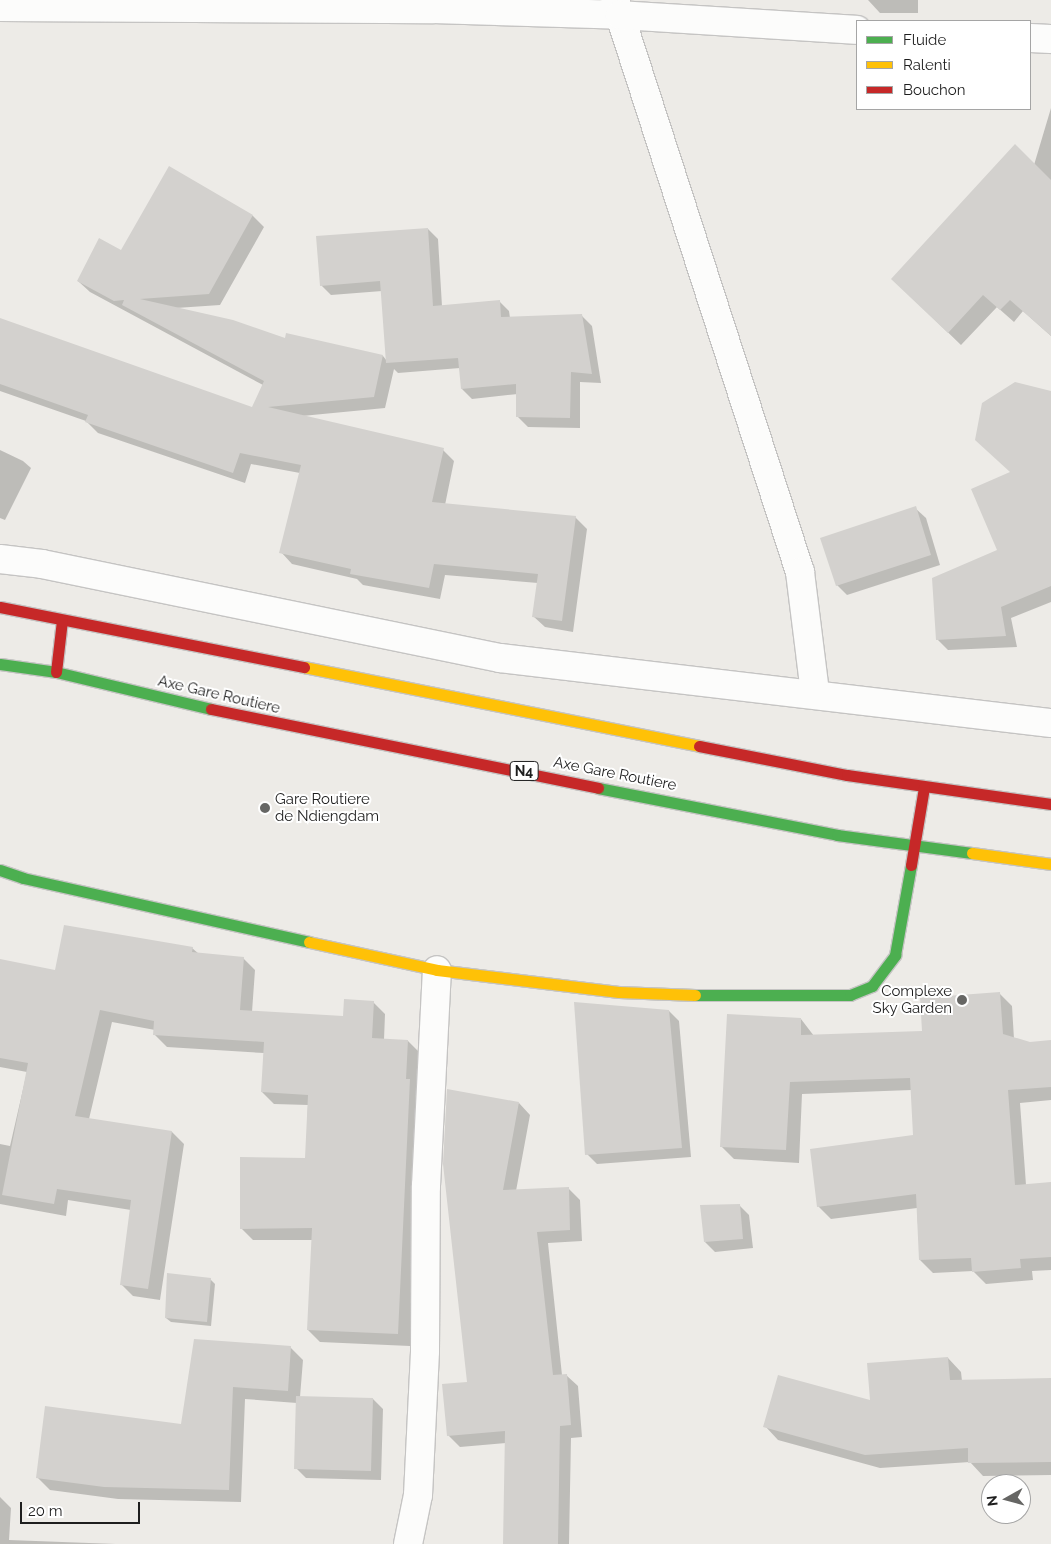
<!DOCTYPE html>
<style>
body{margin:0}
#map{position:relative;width:1051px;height:1544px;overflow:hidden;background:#edebe7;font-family:Raleway,sans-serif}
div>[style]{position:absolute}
.shadow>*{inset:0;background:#0003}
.building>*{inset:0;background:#d3d1ce}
.roads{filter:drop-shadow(1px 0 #c5c4c3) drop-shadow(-1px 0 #c5c4c3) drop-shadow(0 1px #c5c4c3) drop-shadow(0 -1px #c5c4c3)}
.street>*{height:28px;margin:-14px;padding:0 14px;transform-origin:14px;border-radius:14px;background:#fcfcfb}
.fast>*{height:11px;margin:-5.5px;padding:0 5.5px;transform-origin:5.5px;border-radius:5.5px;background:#4caf50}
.slow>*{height:11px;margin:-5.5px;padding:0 5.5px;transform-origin:5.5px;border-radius:5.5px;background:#ffc107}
.jam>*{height:11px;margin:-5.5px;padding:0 5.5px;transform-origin:5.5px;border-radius:5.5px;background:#c62828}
.dots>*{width:14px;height:14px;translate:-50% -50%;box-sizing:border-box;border:2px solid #fff;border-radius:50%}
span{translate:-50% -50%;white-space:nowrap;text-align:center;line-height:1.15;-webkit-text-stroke:4px #fff;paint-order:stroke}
.shield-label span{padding:1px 4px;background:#fff;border:1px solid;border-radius:4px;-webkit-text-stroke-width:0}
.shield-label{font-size:14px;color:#1e1e1e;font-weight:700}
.street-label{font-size:15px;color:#1e1e1e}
.poi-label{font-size:15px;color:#1e1e1e}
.left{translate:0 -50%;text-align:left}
.right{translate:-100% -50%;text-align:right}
.legend{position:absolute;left:856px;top:20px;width:175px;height:90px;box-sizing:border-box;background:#fff;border:1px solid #a5a5a5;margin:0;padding:6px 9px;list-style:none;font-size:15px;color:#1e1e1e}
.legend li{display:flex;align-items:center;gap:10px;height:25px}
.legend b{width:25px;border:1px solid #a5a5a5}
.north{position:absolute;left:981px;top:1474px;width:50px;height:50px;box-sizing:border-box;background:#fff;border:1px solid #a5a5a5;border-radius:50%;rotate:263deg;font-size:14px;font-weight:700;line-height:20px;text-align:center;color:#1e1e1e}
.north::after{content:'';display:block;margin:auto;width:18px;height:22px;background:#666664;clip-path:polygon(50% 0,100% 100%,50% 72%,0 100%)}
.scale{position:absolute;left:20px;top:1502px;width:120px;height:22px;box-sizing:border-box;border:2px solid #1e1e1e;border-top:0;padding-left:6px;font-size:15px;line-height:18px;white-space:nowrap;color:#1e1e1e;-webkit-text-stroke:4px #fff;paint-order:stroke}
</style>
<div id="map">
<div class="shadow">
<div style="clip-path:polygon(868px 0,918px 0,918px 13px,880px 13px)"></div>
<div style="clip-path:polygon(1051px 108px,1051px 336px,1023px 311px,1014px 322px,997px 307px,961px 345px,906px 292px,1034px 165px)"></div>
<div style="clip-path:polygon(169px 168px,253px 216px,264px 227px,220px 305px,176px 308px,286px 340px,383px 356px,387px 361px,382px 291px,331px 295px,321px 285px,428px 229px,438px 239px,442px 306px,499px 301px,509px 311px,510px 318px,582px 316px,592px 326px,601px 383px,580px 382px,580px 428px,528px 427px,518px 417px,518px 394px,472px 399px,462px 389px,460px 368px,398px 373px,394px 369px,385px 408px,302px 416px,443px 450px,454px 461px,445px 505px,575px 517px,587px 529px,573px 632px,545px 627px,533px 616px,538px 583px,445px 575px,440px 599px,363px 585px,357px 579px,292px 564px,281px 552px,300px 473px,251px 464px,245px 483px,98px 433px,86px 421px,0 391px,0 319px,253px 409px,263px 385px,90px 292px,78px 281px,122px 252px)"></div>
<div style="clip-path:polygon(1051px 393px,1051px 602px,1011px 618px,1017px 647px,948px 650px,937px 639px,999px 551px,1011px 472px)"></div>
<div style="clip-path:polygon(0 450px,23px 461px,31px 468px,5px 520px,0 518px)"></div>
<div style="clip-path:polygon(915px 508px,926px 518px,940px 565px,847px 595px,837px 585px)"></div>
<div style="clip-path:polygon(192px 948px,199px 954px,243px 958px,255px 970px,252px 1012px,344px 1017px,373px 1002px,385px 1014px,384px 1040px,408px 1041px,420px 1053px,421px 1093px,410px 1346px,320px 1342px,308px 1330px,313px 1240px,253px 1240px,241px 1228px,306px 1159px,308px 1105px,274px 1104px,262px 1092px,264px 1053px,167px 1047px,155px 1035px,155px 1030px,112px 1022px,89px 1119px,172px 1132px,184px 1144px,160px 1300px,133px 1296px,121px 1284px,131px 1210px,68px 1200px,66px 1216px,0 1204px,0 1144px,10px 1146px,27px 1072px,0 1067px,0 960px,56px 971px)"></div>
<div style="clip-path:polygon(999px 993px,1012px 1006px,1014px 1039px,1029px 1043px,1051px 1041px,1051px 1100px,1020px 1103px,1026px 1185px,1051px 1184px,1051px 1270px,1032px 1271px,1033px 1280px,986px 1284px,973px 1271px,933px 1273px,920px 1260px,917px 1208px,831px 1219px,818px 1206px,914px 1136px,912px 1090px,802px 1094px,799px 1163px,734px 1159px,721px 1146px,801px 1019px,814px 1036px,924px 1032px)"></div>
<div style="clip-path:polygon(669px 1011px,679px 1021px,691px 1157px,597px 1164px,587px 1154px)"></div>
<div style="clip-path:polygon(519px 1103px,530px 1115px,516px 1191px,568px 1188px,580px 1200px,582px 1241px,548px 1243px,562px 1375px,566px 1375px,578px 1386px,582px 1437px,571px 1438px,569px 1544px,504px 1544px,506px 1443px,460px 1447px,448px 1435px,468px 1383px,444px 1164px)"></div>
<div style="clip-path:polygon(739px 1205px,749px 1215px,753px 1248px,715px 1252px,705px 1242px)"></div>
<div style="clip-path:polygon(210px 1279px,215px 1284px,211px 1326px,171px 1322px,166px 1318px)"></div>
<div style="clip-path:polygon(195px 1340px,290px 1347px,303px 1360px,300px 1397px,373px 1399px,383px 1409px,381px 1480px,306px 1478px,296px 1468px,297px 1403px,245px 1399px,241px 1502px,118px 1499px,50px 1490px,37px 1477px,182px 1425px)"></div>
<div style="clip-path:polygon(948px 1358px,961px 1372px,962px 1381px,1051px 1380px,1051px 1475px,983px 1476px,970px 1462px,880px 1468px,778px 1440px,765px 1426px,871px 1402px)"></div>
<div style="clip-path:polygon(0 1497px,11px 1508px,9px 1540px,116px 1544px,0 1544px)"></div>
</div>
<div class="building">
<div style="clip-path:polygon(1015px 144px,1051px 180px,1051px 336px,1010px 300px,1000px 310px,983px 295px,948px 333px,891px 279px)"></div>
<div style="clip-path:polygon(169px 166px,253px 215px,209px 294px,140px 299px,233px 320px,285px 338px,286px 333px,383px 355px,374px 397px,268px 407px,444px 448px,432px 502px,576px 516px,562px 621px,532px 617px,538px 574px,434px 564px,429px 588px,350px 574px,351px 569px,279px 553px,301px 465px,240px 453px,233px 473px,85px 422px,88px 415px,0 384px,0 318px,252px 407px,264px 381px,122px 305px,124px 300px,114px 301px,77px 281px,99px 238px,121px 250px)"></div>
<div style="clip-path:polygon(428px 228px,433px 306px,500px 300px,501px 317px,582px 314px,592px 374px,571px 372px,570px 418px,516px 417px,516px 384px,461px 389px,458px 358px,386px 363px,380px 281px,320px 286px,316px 236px)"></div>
<div style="clip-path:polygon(1015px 382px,1051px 391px,1051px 586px,1001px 607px,1006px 636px,936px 640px,932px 578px,997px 550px,971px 489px,1010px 472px,975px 440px,982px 403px)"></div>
<div style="clip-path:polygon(916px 506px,931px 555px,836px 586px,820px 538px)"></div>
<div style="clip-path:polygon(64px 925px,193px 947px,192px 952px,244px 957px,240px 1010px,343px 1016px,344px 999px,374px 1001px,372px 1038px,408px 1040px,406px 1079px,410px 1079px,398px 1334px,307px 1330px,312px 1228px,240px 1229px,240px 1157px,305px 1158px,308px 1095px,261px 1092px,264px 1042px,153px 1035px,154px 1021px,100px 1010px,75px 1116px,172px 1131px,148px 1289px,120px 1285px,131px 1200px,57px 1189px,54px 1204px,2px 1195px,28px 1063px,0 1058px,0 959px,55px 970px)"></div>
<div style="clip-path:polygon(1000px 992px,1003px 1034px,1030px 1042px,1051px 1040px,1051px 1087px,1008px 1090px,1015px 1185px,1051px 1182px,1051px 1257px,1020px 1259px,1021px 1268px,972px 1272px,971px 1258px,919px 1260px,916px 1194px,817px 1207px,810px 1149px,913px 1135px,910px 1078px,790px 1082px,786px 1150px,720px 1147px,727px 1014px,801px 1018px,801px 1035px,922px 1031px,920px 998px)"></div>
<div style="clip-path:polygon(574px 1002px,669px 1010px,682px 1148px,585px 1155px)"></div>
<div style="clip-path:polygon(447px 1089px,519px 1102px,503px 1190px,569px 1187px,570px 1230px,537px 1232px,553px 1375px,567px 1374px,571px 1425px,560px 1426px,558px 1544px,503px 1544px,505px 1431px,447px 1436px,442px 1384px,467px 1382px,443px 1164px)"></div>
<div style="clip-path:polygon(740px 1204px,743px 1239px,704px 1242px,700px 1205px)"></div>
<div style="clip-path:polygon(167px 1273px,211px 1278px,207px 1322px,165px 1318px)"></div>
<div style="clip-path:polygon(194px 1339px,291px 1346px,288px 1391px,233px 1387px,229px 1490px,104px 1487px,36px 1478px,45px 1406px,181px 1424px)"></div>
<div style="clip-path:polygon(948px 1357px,950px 1380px,1051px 1378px,1051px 1462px,968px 1463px,968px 1448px,865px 1455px,763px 1427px,778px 1375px,870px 1400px,867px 1363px)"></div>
<div style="clip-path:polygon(296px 1396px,373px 1398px,371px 1471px,294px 1469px)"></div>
</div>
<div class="roads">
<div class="street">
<div style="left:615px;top:0;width:601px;rotate:72.08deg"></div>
<div style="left:800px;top:572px;width:122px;rotate:82.9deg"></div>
<div style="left:0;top:7px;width:433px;rotate:0.3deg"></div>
<div style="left:433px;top:9px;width:187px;rotate:1.8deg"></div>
<div style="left:620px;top:15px;width:237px;rotate:3.6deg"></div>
<div style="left:1030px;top:38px;width:21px;rotate:3deg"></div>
<div style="left:0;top:559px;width:42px;rotate:6.8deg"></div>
<div style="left:42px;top:564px;width:468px;rotate:11.6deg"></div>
<div style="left:500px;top:658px;width:555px;rotate:6.73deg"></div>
<div style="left:408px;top:1544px;width:50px;rotate:-78.5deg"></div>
<div style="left:418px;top:1495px;width:144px;rotate:-87.2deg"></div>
<div style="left:425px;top:1351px;width:165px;rotate:-89.7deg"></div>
<div style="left:426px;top:1186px;width:216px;rotate:-87.1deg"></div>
</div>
<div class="fast">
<div style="left:0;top:664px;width:57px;rotate:8.1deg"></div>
<div style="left:56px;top:672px;width:159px;rotate:13.4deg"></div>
<div style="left:598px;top:788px;width:244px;rotate:11.1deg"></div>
<div style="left:837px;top:835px;width:136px;rotate:7.6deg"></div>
<div style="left:0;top:870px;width:24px;rotate:19deg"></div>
<div style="left:23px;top:878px;width:293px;rotate:12.6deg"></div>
<div style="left:695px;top:995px;width:155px"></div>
<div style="left:850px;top:995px;width:24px;rotate:-22deg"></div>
<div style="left:872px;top:986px;width:39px;rotate:-53deg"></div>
<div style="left:895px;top:955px;width:91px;rotate:-79.9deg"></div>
</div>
<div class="slow">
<div style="left:304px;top:667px;width:403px;rotate:11.3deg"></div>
<div style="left:972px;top:853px;width:80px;rotate:7.9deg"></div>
<div style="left:309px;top:942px;width:131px;rotate:12.3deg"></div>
<div style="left:437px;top:970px;width:183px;rotate:6.9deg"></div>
<div style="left:619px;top:992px;width:76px;rotate:2.3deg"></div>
</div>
<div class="jam">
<div style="left:0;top:607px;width:310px;rotate:11.2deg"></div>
<div style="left:56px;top:672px;width:52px;rotate:-83.4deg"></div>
<div style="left:211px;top:709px;width:395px;rotate:11.5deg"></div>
<div style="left:699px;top:746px;width:151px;rotate:11.1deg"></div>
<div style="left:847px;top:775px;width:206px;rotate:8.1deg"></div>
<div style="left:911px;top:865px;width:79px;rotate:-80.5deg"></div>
</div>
</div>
<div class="dots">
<div style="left:265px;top:808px;background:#666664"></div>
<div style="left:962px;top:1000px;background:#666664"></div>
</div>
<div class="shield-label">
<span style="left:524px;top:771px">N4</span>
</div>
<div class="street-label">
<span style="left:219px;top:695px;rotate:13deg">Axe Gare Routiere</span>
<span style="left:615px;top:774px;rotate:11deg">Axe Gare Routiere</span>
</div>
<div class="poi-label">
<span class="left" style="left:275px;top:808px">Gare Routiere<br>de Ndiengdam</span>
<span class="right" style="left:952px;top:1000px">Complexe<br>Sky Garden</span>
</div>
<ul class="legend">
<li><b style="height:6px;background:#4caf50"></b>Fluide</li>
<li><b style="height:6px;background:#ffc107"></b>Ralenti</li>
<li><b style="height:6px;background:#c62828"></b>Bouchon</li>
</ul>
<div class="north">N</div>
<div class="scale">20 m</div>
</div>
